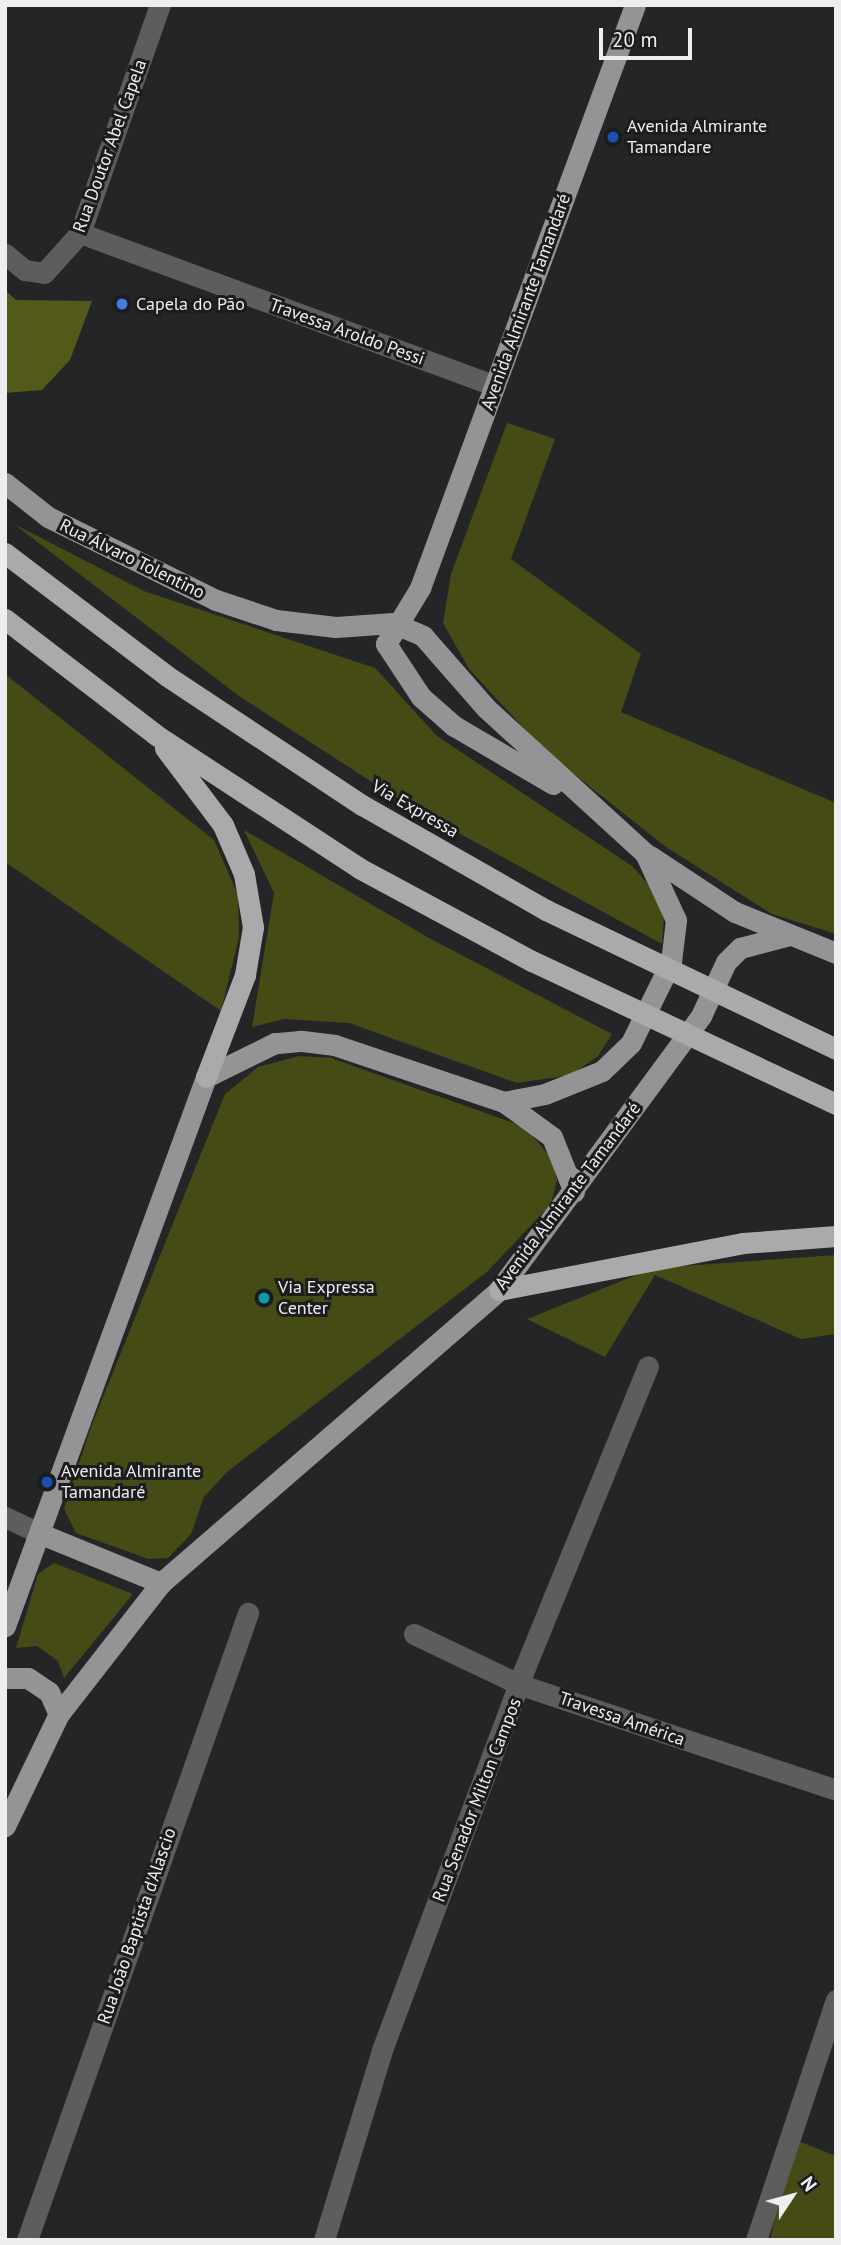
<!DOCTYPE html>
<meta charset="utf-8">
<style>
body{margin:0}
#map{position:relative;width:841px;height:2245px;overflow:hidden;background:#242527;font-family:"PT Sans",sans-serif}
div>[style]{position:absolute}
.green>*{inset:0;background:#464b15}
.forest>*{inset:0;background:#535919}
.minor>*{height:21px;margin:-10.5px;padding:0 10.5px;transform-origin:10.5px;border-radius:10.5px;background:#5d5d5e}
.major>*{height:21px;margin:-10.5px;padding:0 10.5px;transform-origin:10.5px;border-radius:10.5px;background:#949497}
.highway>*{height:21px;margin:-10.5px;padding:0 10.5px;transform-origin:10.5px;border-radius:10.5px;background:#aaaaad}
.dots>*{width:19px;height:19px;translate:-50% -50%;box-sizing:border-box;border:4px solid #1b1c1e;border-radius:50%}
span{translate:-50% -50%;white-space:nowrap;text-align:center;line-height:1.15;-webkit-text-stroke:6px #1b1c1e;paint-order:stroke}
.poi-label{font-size:18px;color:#eeeef0}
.left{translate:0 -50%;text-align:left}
.street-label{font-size:18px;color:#eeeef0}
.frame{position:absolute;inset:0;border:7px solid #eeeef0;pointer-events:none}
.north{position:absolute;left:757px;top:2161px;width:70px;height:70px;-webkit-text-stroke:5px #1b1c1e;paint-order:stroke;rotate:54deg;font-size:19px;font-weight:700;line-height:28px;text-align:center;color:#eeeef0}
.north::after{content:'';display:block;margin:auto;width:24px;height:32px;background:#eeeef0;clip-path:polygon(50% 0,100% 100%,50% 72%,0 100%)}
.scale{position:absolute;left:599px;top:28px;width:93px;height:32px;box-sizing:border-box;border:4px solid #eeeef0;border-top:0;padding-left:9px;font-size:21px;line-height:24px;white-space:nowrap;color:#eeeef0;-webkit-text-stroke:5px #1b1c1e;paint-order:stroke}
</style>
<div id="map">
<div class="green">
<div style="clip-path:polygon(507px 423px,555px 439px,511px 559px,641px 654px,621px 712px,836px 803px,836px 934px,772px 914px,666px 847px,545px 751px,469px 669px,443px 623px,451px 574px)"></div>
<div style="clip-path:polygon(14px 524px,144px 591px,375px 668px,437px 736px,632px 866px,657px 894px,664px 916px,662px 944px,409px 806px,239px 696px)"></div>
<div style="clip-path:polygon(5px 674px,214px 840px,238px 895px,239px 937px,221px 1011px,5px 862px)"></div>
<div style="clip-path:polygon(244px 830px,429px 938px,612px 1034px,598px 1056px,571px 1075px,517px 1083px,349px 1023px,284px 1019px,252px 1027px,274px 893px)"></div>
<div style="clip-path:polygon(299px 1056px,331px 1058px,525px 1127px,551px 1158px,557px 1180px,551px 1204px,488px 1271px,227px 1472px,204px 1497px,191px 1534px,168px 1558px,149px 1559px,76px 1533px,64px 1509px,91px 1427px,225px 1094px,258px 1067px)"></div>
<div style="clip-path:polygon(836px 1255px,836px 1334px,801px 1339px,655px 1275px,605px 1357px,527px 1319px,654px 1268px)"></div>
<div style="clip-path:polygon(54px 1563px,133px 1594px,64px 1678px,58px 1661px,37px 1646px,16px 1648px,38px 1574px)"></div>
<div style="clip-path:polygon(793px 2139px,836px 2156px,836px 2240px,770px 2240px)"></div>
</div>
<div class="forest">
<div style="clip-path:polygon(5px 290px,16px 300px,92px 301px,70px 360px,42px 390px,5px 393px)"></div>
</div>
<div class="minor">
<div style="left:80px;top:233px;width:442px;rotate:20.2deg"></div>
<div style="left:5px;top:254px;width:26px;rotate:39deg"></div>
<div style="left:25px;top:270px;width:19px;rotate:9deg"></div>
<div style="left:44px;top:273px;width:54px;rotate:-48deg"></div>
<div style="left:80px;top:233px;width:242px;rotate:-70.7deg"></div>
<div style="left:5px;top:1517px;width:40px;rotate:25deg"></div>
<div style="left:414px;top:1634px;width:119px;rotate:25.5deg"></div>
<div style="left:521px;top:1685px;width:332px;rotate:18.4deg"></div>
<div style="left:27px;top:2240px;width:665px;rotate:-70.58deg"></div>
<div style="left:324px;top:2240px;width:199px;rotate:-73deg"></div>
<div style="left:382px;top:2050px;width:406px;rotate:-69.5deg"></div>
<div style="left:524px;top:1670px;width:328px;rotate:-67.8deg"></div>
<div style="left:756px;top:2240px;width:253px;rotate:-71.6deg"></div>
</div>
<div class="major">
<div style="left:5px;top:483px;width:55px;rotate:38.3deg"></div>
<div style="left:48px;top:517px;width:187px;rotate:26.3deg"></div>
<div style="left:216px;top:600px;width:63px;rotate:18.4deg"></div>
<div style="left:276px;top:620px;width:60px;rotate:6.7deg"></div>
<div style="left:336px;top:627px;width:57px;rotate:-4deg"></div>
<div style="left:393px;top:623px;width:33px;rotate:23deg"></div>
<div style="left:423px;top:636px;width:96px;rotate:48.8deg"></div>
<div style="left:486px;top:708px;width:215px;rotate:42.4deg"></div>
<div style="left:645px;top:853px;width:74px;rotate:65.2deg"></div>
<div style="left:676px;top:920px;width:42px;rotate:96.8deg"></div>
<div style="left:671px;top:962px;width:90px;rotate:116.3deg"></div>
<div style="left:631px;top:1043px;width:40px;rotate:136deg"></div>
<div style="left:602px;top:1071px;width:61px;rotate:158deg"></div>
<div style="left:545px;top:1094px;width:42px;rotate:169deg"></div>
<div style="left:504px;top:1102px;width:178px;rotate:-161.4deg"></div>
<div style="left:335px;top:1045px;width:35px;rotate:-173deg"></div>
<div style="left:300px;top:1041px;width:25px;rotate:175deg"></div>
<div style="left:275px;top:1043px;width:77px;rotate:153.8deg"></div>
<div style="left:206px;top:1077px;width:585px;rotate:110.11deg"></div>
<div style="left:553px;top:784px;width:115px;rotate:-149.6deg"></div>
<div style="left:454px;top:726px;width:44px;rotate:-138.7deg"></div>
<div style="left:421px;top:697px;width:64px;rotate:-123.4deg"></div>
<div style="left:386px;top:644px;width:66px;rotate:-58.7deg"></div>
<div style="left:420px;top:588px;width:621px;rotate:-69.76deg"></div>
<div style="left:650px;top:856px;width:102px;rotate:33.4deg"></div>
<div style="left:735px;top:912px;width:109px;rotate:22.1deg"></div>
<div style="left:504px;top:1102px;width:59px;rotate:36.1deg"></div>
<div style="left:552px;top:1137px;width:59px;rotate:68.2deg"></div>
<div style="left:41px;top:1534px;width:130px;rotate:22.2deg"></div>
<div style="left:5px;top:1678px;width:23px"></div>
<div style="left:28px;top:1678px;width:25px;rotate:34deg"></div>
<div style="left:49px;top:1692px;width:24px;rotate:66deg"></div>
<div style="left:5px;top:1826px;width:124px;rotate:-64.3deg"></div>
<div style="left:59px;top:1714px;width:166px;rotate:-52.1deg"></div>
<div style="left:161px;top:1583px;width:447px;rotate:-40.9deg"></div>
<div style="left:499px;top:1290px;width:340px;rotate:-53.6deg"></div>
<div style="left:701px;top:1016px;width:60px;rotate:-65.2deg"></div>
<div style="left:726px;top:962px;width:20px;rotate:-45deg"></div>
<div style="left:740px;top:948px;width:48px;rotate:-14.6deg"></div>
</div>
<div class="highway">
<div style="left:5px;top:553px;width:203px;rotate:37.2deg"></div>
<div style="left:167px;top:676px;width:234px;rotate:33.5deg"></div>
<div style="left:362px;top:805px;width:212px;rotate:29.7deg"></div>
<div style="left:546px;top:910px;width:322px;rotate:25.6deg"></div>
<div style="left:5px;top:619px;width:190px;rotate:37.5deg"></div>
<div style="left:156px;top:735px;width:243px;rotate:33.2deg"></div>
<div style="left:359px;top:868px;width:196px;rotate:28.3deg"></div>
<div style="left:532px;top:961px;width:336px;rotate:25.2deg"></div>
<div style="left:165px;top:748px;width:96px;rotate:53deg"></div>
<div style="left:223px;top:825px;width:53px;rotate:66.8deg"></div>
<div style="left:244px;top:874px;width:54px;rotate:80.4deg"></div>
<div style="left:253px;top:927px;width:49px;rotate:99.5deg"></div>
<div style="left:245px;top:975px;width:109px;rotate:110.9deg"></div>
<div style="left:499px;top:1290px;width:248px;rotate:-10.9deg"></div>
<div style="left:743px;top:1243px;width:93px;rotate:-4.3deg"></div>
</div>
<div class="dots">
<div style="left:613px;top:137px;background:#1a4fb4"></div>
<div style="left:122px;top:304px;background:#3f7fe0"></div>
<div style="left:264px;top:1298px;background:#0f9aa8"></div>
<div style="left:47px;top:1482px;background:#1a4fb4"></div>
</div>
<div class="poi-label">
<span class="left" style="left:627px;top:137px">Avenida Almirante<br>Tamandare</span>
<span class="left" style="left:136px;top:304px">Capela do Pão</span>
<span class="left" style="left:278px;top:1298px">Via Expressa<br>Center</span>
<span class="left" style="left:61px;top:1482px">Avenida Almirante<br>Tamandaré</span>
</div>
<div class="street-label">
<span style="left:110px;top:146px;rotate:-70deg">Rua Doutor Abel Capela</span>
<span style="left:526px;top:302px;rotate:-70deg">Avenida Almirante Tamandaré</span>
<span style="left:347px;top:332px;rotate:20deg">Travessa Aroldo Pessi</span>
<span style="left:132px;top:559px;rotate:26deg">Rua Álvaro Tolentino</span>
<span style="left:415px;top:809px;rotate:30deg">Via Expressa</span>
<span style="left:568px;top:1196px;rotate:-53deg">Avenida Almirante Tamandaré</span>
<span style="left:622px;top:1719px;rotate:19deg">Travessa América</span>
<span style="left:477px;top:1800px;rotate:-69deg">Rua Senador Milton Campos</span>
<span style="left:137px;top:1926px;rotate:-71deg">Rua João Baptista d'Alascio</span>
</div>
<div class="frame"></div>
<div class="north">N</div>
<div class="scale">20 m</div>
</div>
